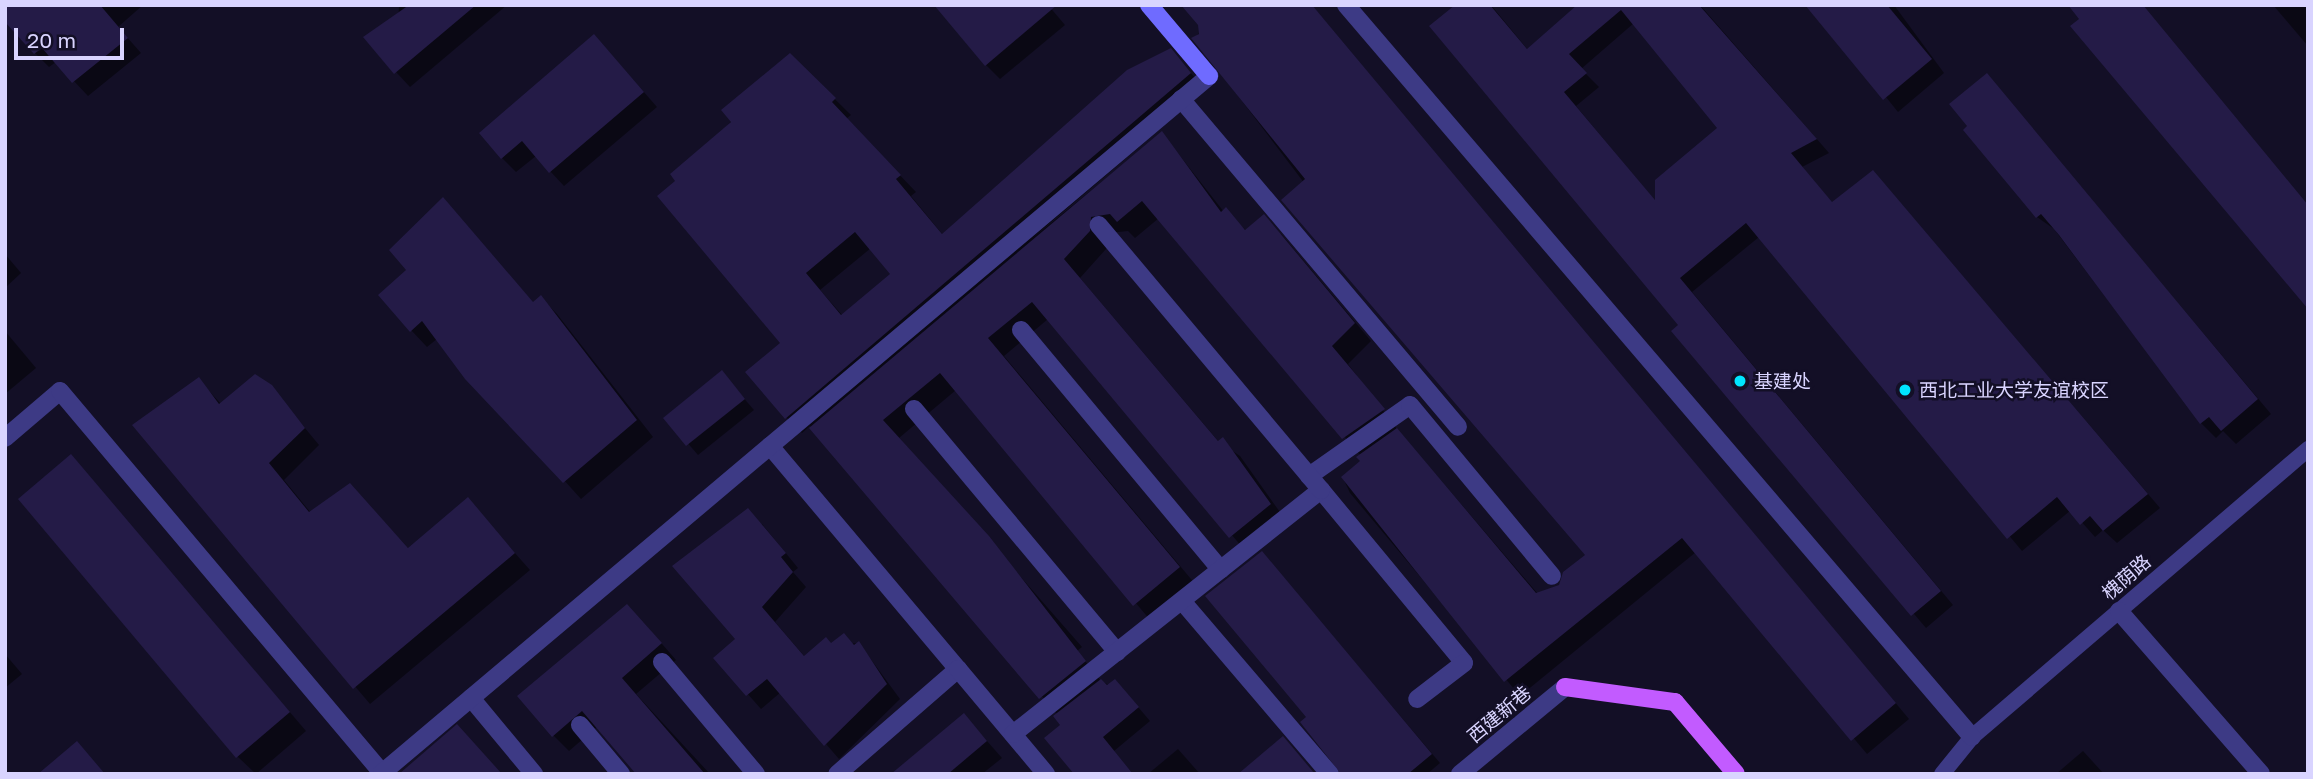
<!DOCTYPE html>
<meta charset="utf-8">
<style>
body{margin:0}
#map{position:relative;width:2313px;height:779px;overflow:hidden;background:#130f26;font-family:"Golos Text","Noto Sans SC",sans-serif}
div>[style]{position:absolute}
.shadow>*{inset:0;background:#0007}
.building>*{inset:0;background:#241b47}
.service>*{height:16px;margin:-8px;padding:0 8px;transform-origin:8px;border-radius:8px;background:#3d3a85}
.minor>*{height:18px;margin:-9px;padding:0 9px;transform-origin:9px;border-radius:9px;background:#3d3a85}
.secondary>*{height:18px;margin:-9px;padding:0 9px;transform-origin:9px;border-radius:9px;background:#6f6bff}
.primary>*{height:18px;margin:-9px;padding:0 9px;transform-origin:9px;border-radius:9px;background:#c25bff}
.dots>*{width:19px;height:19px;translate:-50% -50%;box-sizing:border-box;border:4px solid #130f26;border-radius:50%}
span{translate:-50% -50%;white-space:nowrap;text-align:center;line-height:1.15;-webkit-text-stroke:5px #130f26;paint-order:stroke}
.poi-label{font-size:19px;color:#d9d4ff}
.left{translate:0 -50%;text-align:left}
.street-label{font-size:19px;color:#d9d4ff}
.frame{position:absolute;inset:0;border:7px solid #d9d4ff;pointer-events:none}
.scale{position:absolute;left:14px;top:28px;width:110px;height:32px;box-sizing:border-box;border:4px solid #d9d4ff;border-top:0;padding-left:9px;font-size:21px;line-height:24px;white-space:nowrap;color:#d9d4ff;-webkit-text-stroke:5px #130f26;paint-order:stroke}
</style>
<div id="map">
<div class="shadow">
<div style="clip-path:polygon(5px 5px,143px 5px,118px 27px,141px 53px,88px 96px,56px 62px,49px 67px,35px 53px)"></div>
<div style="clip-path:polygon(399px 5px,507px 5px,410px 87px,396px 72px)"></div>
<div style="clip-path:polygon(1048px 5px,1065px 25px,1000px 79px,986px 65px)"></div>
<div style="clip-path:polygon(evenodd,1230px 5px,1312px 7px,1326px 22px,1909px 719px,1867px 754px,1696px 552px,1520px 696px,1350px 493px,1343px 478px,1363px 461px,1361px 456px,1159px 218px,1135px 238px,1128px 231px,1109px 233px,1106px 249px,1080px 278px,1219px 442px,1240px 456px,1287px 522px,1248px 554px,1048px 319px,1004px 356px,1196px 585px,1151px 621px,956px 390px,899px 438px,1082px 647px,1077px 651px,1101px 681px,1127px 694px,1150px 721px,1114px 751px,1133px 774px,1077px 774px,1058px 715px,810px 426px,802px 433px,786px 417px,783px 343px,678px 181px,790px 55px,851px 115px,846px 119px,916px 192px,911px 196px,943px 235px,1170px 50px,1206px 90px,1030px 240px,1162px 133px,1224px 212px,1247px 231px,1281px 234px,1371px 341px,1348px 364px,1397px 429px,1538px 594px,1560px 586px,1587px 555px,1194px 38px,1230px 5px,871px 248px,893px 274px,843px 316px,820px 290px,871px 248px)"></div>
<div style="clip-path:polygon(evenodd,1452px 5px,1491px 5px,1528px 50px,1580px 5px,1700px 5px,1829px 153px,1802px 167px,1833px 204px,1886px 186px,2160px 508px,2117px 543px,2103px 530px,2095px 537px,2071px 510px,2022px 551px,1759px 237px,1692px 292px,1953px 605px,1926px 628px,1674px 331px,1680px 325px,1452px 5px,1634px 23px,1720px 128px,1657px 203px,1576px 106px,1599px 87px,1581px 69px,1634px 23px)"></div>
<div style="clip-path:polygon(1812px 5px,1894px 5px,1944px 73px,1898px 112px)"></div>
<div style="clip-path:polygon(2273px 5px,2308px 5px,2308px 46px)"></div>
<div style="clip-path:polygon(608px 51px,657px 107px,564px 186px,536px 156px,516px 172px,502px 158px)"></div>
<div style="clip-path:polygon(1987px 75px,2271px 414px,2236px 444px,2223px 431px,2216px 438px,2201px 423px,2054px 229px,2037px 217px)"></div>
<div style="clip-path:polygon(443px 200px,534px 304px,541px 298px,557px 314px,653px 437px,581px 499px,437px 339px,427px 347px,411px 330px,409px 271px)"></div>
<div style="clip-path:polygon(5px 254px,21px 273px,5px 288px)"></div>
<div style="clip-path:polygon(5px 331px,36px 368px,5px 394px)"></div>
<div style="clip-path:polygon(722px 373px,754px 410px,698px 455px,666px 418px)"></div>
<div style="clip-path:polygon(199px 380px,222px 405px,276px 393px,319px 445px,284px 480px,311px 513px,350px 485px,409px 549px,468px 500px,530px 570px,370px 704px,134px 426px)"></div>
<div style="clip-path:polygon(71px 457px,306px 731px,256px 774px,238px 757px)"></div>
<div style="clip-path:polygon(762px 524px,798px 568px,793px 572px,806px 587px,775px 622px,805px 657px,832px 645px,859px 643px,900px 699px,839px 759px,781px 692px,761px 709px,716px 658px,737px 640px)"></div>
<div style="clip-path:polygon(1262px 553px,1440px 763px,1427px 774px,1342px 774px,1308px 717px)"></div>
<div style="clip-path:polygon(643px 622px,676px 660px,636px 694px,710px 774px,639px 774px,598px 726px,569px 751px,553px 735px)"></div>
<div style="clip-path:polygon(5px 654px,22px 674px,5px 688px)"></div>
<div style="clip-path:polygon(964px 715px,1002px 758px,982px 774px,894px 774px)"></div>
<div style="clip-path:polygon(1178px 749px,1200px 774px,1148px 774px)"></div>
<div style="clip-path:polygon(2083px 751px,2104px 774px,2056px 774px)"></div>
</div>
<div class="building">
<div style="clip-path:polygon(5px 5px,100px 5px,128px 38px,72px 83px,42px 48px,34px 54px,5px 22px)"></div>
<div style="clip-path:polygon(409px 5px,476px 5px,394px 74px,363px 37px)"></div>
<div style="clip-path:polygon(934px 5px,1057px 5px,985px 66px)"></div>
<div style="clip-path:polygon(1181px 5px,1312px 5px,1896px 703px,1851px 741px,1682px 538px,1504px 682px,1341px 477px,1360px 461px,1356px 457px,1397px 428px,1536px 593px,1559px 585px,1563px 572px,1585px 555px,1281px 200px,1305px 179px,1191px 38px,1199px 34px,1198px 25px)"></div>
<div style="clip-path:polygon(evenodd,1455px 5px,1490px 5px,1527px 49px,1577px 5px,1699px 5px,1817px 139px,1791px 153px,1832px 202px,1873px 170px,2148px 494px,2103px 531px,2090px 516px,2080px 525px,2057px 497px,2007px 539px,1746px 223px,1680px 278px,1941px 591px,1911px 616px,1671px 331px,1678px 325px,1429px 26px,1455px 5px,1621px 10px,1717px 128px,1655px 180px,1655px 200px,1564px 92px,1587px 73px,1569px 54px,1621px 10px)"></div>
<div style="clip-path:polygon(1805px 5px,1887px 5px,1932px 59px,1883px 100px)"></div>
<div style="clip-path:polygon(2068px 5px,2143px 5px,2308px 205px,2308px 309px,2070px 26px,2079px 19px)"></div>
<div style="clip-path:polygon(594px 34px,644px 92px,549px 173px,522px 141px,501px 159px,479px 133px)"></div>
<div style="clip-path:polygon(evenodd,1171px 48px,1191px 73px,785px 419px,745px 372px,780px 343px,657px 196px,675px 181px,670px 174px,731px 122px,721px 110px,790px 53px,836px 98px,832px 102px,901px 175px,896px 179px,942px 234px,1127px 70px,1171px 48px,855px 232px,890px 274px,841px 315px,806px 273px,855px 232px)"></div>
<div style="clip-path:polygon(1987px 73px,2258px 399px,2221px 431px,2209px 417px,2200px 424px,2059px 235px,2041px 214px,2036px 218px,1963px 130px,1967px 126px,1949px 104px)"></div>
<div style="clip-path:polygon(1162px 131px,1221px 212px,1226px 207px,1245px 230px,1264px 214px,1355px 323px,1332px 346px,1385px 409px,1342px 439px,1142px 201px,1117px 222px,1110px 214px,1091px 217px,1090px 231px,1064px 259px,1218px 441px,1223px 437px,1271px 504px,1229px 538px,1032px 302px,988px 338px,1180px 567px,1133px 606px,940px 373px,883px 420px,989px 536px,1086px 661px,1039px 699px,809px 428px)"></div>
<div style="clip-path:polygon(443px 197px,533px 302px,541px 295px,637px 420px,563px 483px,465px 379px,422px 321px,410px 332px,378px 295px,406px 270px,389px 250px)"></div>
<div style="clip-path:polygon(722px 370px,745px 399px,686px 446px,663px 418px)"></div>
<div style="clip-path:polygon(255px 374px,272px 385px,305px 428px,269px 463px,309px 512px,350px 483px,408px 548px,468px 497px,515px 553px,353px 689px,132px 425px,199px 377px,219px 404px)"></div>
<div style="clip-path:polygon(71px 454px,290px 712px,236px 758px,18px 499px)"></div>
<div style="clip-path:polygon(748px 508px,786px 553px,781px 557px,793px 572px,762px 607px,804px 656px,826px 637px,831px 643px,844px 633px,854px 645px,859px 641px,887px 684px,824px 746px,767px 679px,746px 696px,713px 658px,735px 639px,672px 566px)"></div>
<div style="clip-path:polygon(1262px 551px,1432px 754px,1408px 774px,1341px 774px,1300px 722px,1306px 717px,1205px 596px)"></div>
<div style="clip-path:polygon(627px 604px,662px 643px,622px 678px,705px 774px,636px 774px,582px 711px,552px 737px,517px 696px)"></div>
<div style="clip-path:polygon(1101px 679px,1107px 685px,1115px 679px,1139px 707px,1103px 737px,1133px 774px,1074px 774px,1044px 738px,1060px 725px,1053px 716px)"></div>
<div style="clip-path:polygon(964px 713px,987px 741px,948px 774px,891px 774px)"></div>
<div style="clip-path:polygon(457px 724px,502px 774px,399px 774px)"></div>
<div style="clip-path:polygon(1283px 736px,1315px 774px,1238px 774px)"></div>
<div style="clip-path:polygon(77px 741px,105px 774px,38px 774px)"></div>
</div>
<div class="service">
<div style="left:1942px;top:774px;width:48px;rotate:-51deg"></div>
<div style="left:1972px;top:737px;width:443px;rotate:-40.6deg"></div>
</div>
<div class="minor">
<div style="left:1346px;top:5px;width:963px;rotate:49.46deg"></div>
<div style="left:1181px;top:99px;width:429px;rotate:49.8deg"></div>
<div style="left:1021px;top:330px;width:312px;rotate:50.2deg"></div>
<div style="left:914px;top:409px;width:317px;rotate:50.1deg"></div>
<div style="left:5px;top:438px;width:72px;rotate:-40.5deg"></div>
<div style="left:60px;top:391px;width:501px;rotate:49.86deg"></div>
<div style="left:770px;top:446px;width:292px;rotate:49.9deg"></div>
<div style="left:958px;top:669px;width:160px;rotate:139deg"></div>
<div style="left:1309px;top:476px;width:123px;rotate:-35.1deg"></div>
<div style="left:1410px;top:405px;width:222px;rotate:50.3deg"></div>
<div style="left:1321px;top:490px;width:224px;rotate:50.4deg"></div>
<div style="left:1464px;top:663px;width:59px;rotate:142.5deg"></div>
<div style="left:1182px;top:601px;width:228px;rotate:49.5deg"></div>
<div style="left:2119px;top:611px;width:216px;rotate:48.9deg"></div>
<div style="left:662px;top:662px;width:146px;rotate:50deg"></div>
<div style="left:958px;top:669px;width:137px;rotate:50deg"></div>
<div style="left:471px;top:698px;width:99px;rotate:50.3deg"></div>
<div style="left:580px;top:725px;width:64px;rotate:50.1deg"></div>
<div style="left:1013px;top:734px;width:393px;rotate:-38.4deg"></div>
<div style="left:1321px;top:490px;width:346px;rotate:-130deg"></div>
<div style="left:382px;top:773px;width:1082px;rotate:-40.12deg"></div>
<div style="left:1460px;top:774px;width:136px;rotate:-39.6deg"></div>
</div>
<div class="secondary">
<div style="left:1149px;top:5px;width:93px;rotate:49.8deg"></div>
</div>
<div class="primary">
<div style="left:1565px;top:687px;width:111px;rotate:7.8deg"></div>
<div style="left:1675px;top:702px;width:94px;rotate:49.7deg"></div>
</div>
<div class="dots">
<div style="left:1740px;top:381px;background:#00e5ff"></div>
<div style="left:1905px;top:390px;background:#00e5ff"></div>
</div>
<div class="poi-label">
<span class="left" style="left:1754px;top:381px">基建处</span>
<span class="left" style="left:1919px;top:390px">西北工业大学友谊校区</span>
</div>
<div class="street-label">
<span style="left:2126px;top:577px;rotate:-41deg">槐荫路</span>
<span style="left:1499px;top:714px;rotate:-40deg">西建新巷</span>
</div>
<div class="frame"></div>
<div class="scale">20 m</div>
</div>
